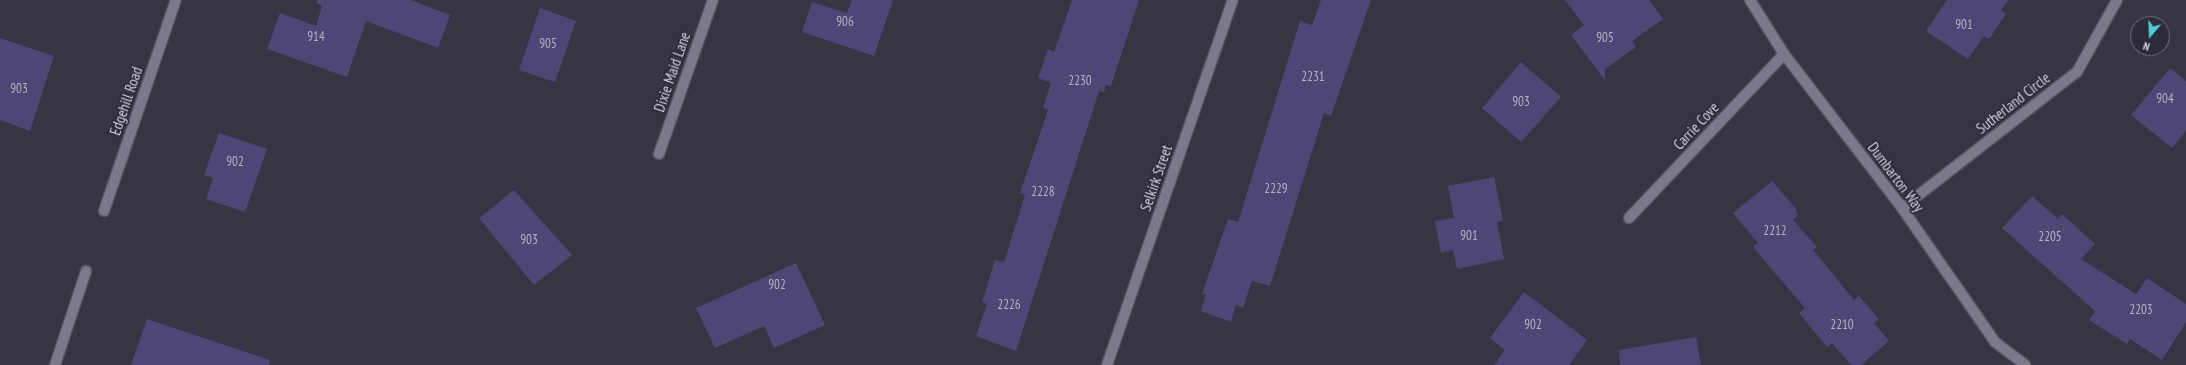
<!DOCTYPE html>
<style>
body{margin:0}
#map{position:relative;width:2186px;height:365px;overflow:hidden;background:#373544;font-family:"PT Sans Narrow",sans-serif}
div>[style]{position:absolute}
.building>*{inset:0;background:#4e4675}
.roads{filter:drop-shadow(1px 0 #565460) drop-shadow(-1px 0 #565460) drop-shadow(0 1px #565460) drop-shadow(0 -1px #565460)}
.minor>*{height:10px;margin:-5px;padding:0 5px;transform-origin:5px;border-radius:5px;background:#7b798a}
span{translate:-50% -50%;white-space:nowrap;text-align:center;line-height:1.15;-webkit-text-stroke:3.5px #2d2b3a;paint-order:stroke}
.number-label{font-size:13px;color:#b5b2c4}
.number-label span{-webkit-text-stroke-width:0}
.street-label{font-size:15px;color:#d7d6df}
.north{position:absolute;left:2130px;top:16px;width:40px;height:40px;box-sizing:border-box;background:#2d2b3a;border:1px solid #716f7c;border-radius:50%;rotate:199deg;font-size:11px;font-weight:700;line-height:16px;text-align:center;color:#d7d6df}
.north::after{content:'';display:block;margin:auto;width:14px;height:18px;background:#51ccd4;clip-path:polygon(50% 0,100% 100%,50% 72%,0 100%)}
</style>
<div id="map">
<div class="building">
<div style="clip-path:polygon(317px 0,411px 0,450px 15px,438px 48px,366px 21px,347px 77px,267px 49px,280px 13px,316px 26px,322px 6px,317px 3px)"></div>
<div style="clip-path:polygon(852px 0,893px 0,874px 56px,802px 32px,812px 2px,847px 13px)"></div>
<div style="clip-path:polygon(1072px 0,1139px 0,1111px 86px,1106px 85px,1104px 92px,1099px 91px,1016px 351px,976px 336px,987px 304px,982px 302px,995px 260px,1004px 262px,1025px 195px,1020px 193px,1048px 110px,1043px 108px,1051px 83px,1038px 78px,1048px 49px,1054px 52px)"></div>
<div style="clip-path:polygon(1321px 0,1371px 0,1331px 116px,1324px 113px,1270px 286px,1252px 281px,1243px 308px,1236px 305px,1231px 322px,1201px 311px,1206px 295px,1202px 294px,1228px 219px,1238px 222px,1300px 21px,1312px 25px)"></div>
<div style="clip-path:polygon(1565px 0,1649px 0,1663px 19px,1632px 41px,1636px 47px,1605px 69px,1605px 80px,1571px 35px,1584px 25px)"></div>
<div style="clip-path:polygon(1947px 0,2008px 0,2001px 10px,2006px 14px,1989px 39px,1984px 36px,1968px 59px,1926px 31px)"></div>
<div style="clip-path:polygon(540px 8px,576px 21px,555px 82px,519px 70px)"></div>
<div style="clip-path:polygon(0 38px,54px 56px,30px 131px,0 120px)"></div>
<div style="clip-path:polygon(1521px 62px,1561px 97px,1521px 142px,1482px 108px)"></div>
<div style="clip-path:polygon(2170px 68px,2186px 81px,2186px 131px,2172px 148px,2131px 115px)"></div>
<div style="clip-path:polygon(219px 133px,267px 149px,245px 212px,206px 199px,213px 178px,204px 175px)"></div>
<div style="clip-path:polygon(1494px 177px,1503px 221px,1497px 222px,1504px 259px,1457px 269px,1453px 250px,1441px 253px,1435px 221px,1454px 218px,1448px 186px)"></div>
<div style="clip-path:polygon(1772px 181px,1796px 209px,1798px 215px,1793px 220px,1817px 247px,1813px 250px,1854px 300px,1859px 296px,1879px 319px,1874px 323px,1889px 341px,1861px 365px,1851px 365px,1832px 343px,1827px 347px,1799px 313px,1805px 308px,1753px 247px,1758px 243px,1733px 213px)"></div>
<div style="clip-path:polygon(514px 190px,572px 255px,534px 285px,479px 218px)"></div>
<div style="clip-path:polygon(2032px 196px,2058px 219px,2062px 214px,2095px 244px,2081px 259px,2136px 294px,2147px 278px,2186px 304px,2186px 322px,2162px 360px,2130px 339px,2127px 344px,2089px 320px,2095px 311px,2002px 228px)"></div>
<div style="clip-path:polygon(796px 263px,825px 325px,774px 348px,764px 326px,715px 348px,696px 308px)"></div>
<div style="clip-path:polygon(1524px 292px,1587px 340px,1569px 365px,1494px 365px,1505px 350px,1490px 338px)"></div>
<div style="clip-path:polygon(147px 319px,270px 360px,269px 365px,131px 365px)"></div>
<div style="clip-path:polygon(1696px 337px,1701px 365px,1620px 365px,1619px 350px)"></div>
</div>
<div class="roads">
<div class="minor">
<div style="left:1750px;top:0;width:64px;rotate:57.8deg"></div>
<div style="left:1784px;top:54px;width:194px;rotate:52.5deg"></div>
<div style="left:1902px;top:208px;width:163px;rotate:55.2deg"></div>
<div style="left:1995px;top:342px;width:38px;rotate:37deg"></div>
<div style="left:659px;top:154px;width:163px;rotate:-70.7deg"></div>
<div style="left:1902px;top:208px;width:222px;rotate:-37.9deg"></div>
<div style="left:2077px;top:72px;width:82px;rotate:-60.9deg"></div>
<div style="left:104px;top:211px;width:223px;rotate:-71.2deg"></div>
<div style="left:1629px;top:218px;width:226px;rotate:-46.6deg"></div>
<div style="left:55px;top:365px;width:99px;rotate:-71.7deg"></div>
<div style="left:1107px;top:365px;width:386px;rotate:-71deg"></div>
</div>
</div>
<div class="number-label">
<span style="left:845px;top:22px">906</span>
<span style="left:1964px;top:25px">901</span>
<span style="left:316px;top:37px">914</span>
<span style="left:1605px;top:38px">905</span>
<span style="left:548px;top:44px">905</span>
<span style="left:1313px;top:77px">2231</span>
<span style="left:1080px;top:81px">2230</span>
<span style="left:19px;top:89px">903</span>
<span style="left:2165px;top:99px">904</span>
<span style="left:1521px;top:102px">903</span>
<span style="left:235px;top:162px">902</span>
<span style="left:1276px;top:189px">2229</span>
<span style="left:1043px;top:192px">2228</span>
<span style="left:1775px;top:231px">2212</span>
<span style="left:1469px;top:236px">901</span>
<span style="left:2050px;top:237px">2205</span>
<span style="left:529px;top:240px">903</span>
<span style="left:777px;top:285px">902</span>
<span style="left:1009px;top:305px">2226</span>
<span style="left:2141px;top:310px">2203</span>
<span style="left:1533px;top:325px">902</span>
<span style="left:1842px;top:325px">2210</span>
</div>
<div class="street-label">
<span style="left:672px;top:72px;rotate:-71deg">Dixie Maid Lane</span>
<span style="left:126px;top:101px;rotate:-71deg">Edgehill Road</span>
<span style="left:2013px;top:103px;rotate:-38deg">Sutherland Circle</span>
<span style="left:1696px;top:126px;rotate:-47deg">Carrie Cove</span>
<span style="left:1896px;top:177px;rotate:53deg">Dumbarton Way</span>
<span style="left:1156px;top:178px;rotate:-71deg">Selkirk Street</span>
</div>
<div class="north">N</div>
</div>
